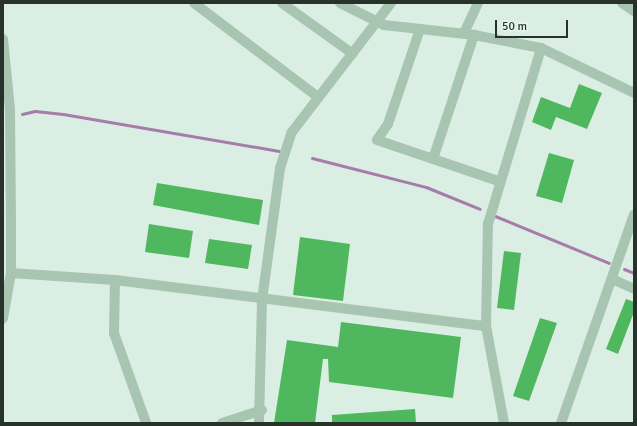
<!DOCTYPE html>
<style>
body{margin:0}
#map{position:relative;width:637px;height:426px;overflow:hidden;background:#dbeee3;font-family:Signika,sans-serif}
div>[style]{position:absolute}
.stream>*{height:3px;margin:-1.5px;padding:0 1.5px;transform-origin:1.5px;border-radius:1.5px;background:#a67da8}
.building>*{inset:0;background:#4fb85e}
.minor>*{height:10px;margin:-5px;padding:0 5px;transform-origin:5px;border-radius:5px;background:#a8c5b2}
span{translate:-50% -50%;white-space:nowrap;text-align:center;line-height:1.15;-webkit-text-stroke:4px #e6f7ee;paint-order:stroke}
.frame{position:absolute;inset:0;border:4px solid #27332a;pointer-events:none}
.scale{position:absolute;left:495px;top:20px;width:73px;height:18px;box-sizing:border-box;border:2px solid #27332a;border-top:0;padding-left:5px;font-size:12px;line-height:14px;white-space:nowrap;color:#27332a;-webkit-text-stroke:3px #e6f7ee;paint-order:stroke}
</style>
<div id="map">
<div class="stream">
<div style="left:22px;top:114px;width:13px;rotate:-13deg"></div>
<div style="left:35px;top:111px;width:28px;rotate:6deg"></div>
<div style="left:63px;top:114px;width:219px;rotate:9.7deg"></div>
<div style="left:312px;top:158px;width:118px;rotate:14.3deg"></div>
<div style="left:426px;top:187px;width:58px;rotate:22.2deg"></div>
<div style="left:495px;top:216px;width:123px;rotate:22.4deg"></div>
<div style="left:624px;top:269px;width:11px;rotate:22deg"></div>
</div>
<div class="building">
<div style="clip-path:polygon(579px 84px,602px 93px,587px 129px,556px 117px,551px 130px,532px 122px,541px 97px,570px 108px)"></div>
<div style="clip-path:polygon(549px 153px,574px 160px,562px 203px,536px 196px)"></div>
<div style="clip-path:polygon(157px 183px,263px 200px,259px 225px,153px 205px)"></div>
<div style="clip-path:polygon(149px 224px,193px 231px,189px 258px,145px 252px)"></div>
<div style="clip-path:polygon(300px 237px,350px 244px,343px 301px,293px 295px)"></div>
<div style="clip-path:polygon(209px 239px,252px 245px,248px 269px,205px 263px)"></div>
<div style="clip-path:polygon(504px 251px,521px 253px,514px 310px,497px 308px)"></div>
<div style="clip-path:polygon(626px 299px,634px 302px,634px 312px,618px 354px,606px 349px)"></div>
<div style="clip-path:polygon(540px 318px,557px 323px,529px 401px,513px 396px)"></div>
<div style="clip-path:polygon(341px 322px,461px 337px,453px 398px,329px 382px,328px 359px,323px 359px,315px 423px,274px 423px,287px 340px,338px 347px)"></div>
<div style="clip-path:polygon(415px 409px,416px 423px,332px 423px,332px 415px)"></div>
</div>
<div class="minor">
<div style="left:194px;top:3px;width:156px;rotate:37.2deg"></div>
<div style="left:282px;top:3px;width:87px;rotate:35.7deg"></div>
<div style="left:340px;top:3px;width:49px;rotate:26.6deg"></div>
<div style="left:384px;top:25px;width:91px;rotate:6.3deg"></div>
<div style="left:474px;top:35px;width:68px;rotate:11deg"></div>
<div style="left:541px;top:48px;width:103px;rotate:25.8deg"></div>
<div style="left:622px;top:3px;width:14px;rotate:34deg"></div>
<div style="left:420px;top:29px;width:100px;rotate:108.6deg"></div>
<div style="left:388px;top:124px;width:19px;rotate:125deg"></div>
<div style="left:377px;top:140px;width:128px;rotate:18.7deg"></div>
<div style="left:464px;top:33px;width:33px;rotate:-65deg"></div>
<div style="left:3px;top:39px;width:70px;rotate:84.3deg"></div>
<div style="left:10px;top:109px;width:110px;rotate:89.5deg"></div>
<div style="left:11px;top:219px;width:54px;rotate:90deg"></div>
<div style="left:11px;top:273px;width:46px;rotate:100.1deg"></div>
<div style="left:433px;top:159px;width:131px;rotate:-71.7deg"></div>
<div style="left:11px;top:273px;width:104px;rotate:3.9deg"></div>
<div style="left:115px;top:280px;width:374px;rotate:7.1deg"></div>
<div style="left:612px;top:279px;width:24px;rotate:24deg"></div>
<div style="left:115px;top:280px;width:53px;rotate:91.1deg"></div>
<div style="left:114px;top:333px;width:96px;rotate:70.4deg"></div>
<div style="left:222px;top:423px;width:42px;rotate:-18deg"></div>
<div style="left:259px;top:423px;width:123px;rotate:-88.6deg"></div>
<div style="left:262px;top:300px;width:133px;rotate:-82.2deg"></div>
<div style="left:280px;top:168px;width:38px;rotate:-72deg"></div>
<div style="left:292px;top:132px;width:163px;rotate:-52.5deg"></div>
<div style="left:504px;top:423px;width:99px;rotate:-100.5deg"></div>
<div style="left:486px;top:326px;width:102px;rotate:-88.9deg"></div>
<div style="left:488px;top:224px;width:184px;rotate:-73.2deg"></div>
<div style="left:561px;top:423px;width:221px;rotate:-70.7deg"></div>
</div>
<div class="frame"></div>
<div class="scale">50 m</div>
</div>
